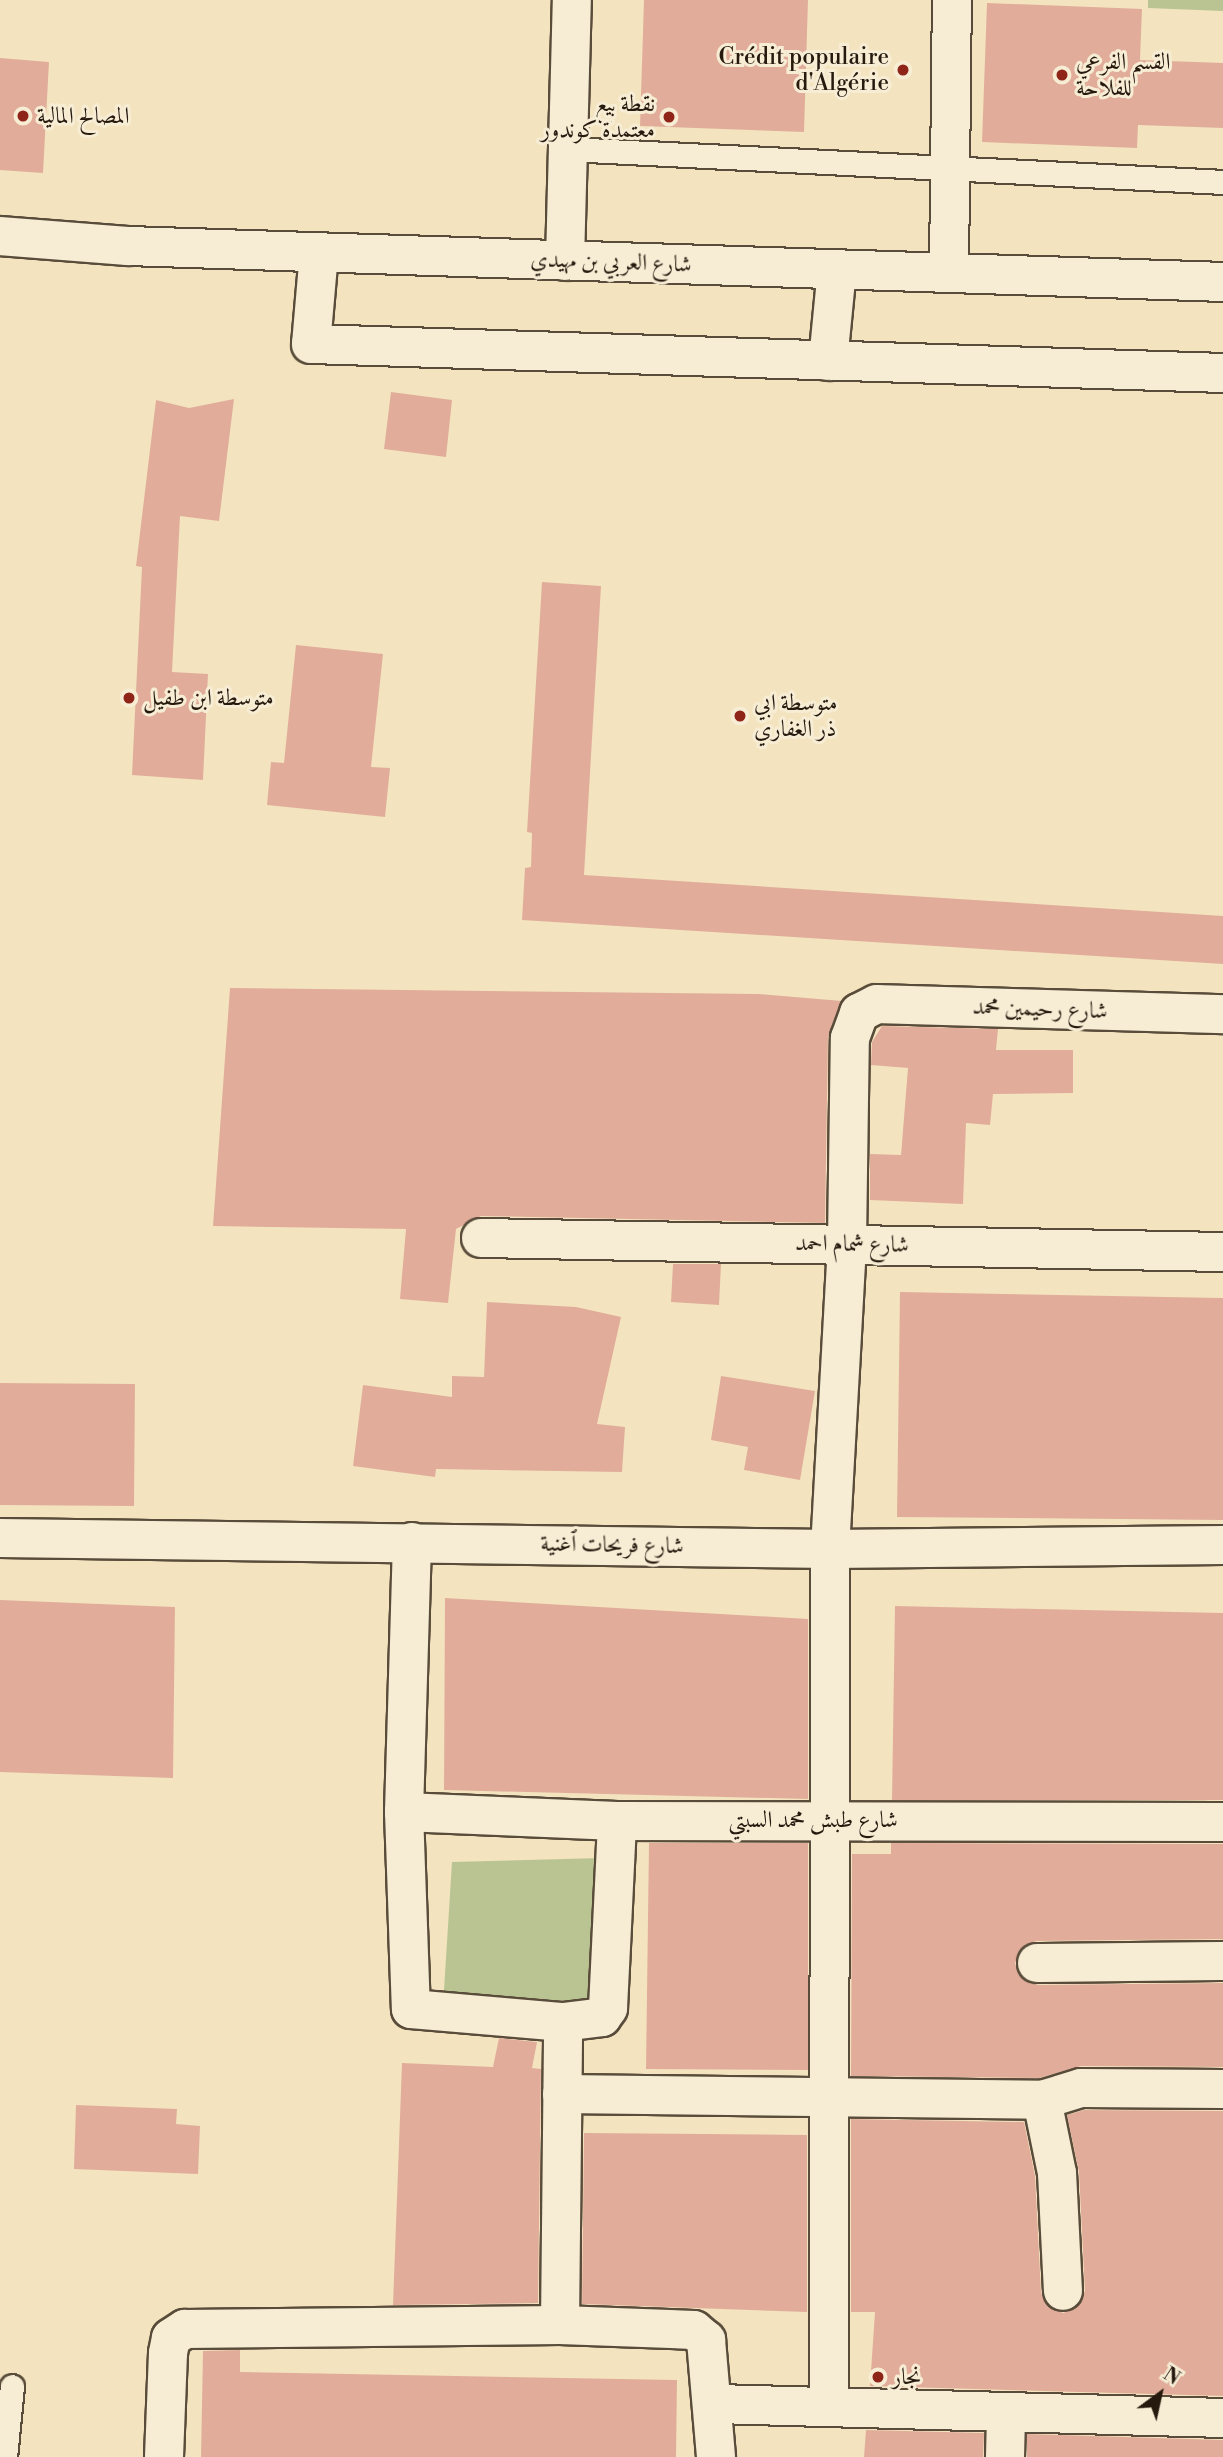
<!DOCTYPE html>
<meta charset="utf-8">
<style>
body{margin:0}
#map{position:relative;width:1223px;height:2457px;overflow:hidden;background:#f3e4bf;font-family:"Libre Bodoni",Amiri,serif}
div>[style]{position:absolute}
.green>*{inset:0;background:#bac492}
.building>*{inset:0;background:#e1ad9a}
.roads{filter:drop-shadow(2px 0 #594c3a) drop-shadow(-2px 0 #594c3a) drop-shadow(0 2px #594c3a) drop-shadow(0 -2px #594c3a)}
.lane>*{height:23px;margin:-11.5px;padding:0 11.5px;transform-origin:11.5px;border-radius:11.5px;background:#f7edd5}
.street>*{height:38px;margin:-19px;padding:0 19px;transform-origin:19px;border-radius:19px;background:#f7edd5}
.secondary>*{height:38px;margin:-19px;padding:0 19px;transform-origin:19px;border-radius:19px;background:#f7edd5}
.dots>*{width:19px;height:19px;translate:-50% -50%;box-sizing:border-box;border:4px solid #f7edd5;border-radius:50%}
span{translate:-50% -50%;white-space:nowrap;text-align:center;line-height:1.15;-webkit-text-stroke:6px #f7edd5;paint-order:stroke}
.poi-label{font-size:23px;color:#26190e}
.right{translate:-100% -50%;text-align:right}
.left{translate:0 -50%;text-align:left}
.street-label{font-size:23px;color:#26190e}
.north{position:absolute;left:1125px;top:2359px;width:70px;height:70px;-webkit-text-stroke:5px #f7edd5;paint-order:stroke;rotate:33deg;font-size:19px;font-weight:700;line-height:28px;text-align:center;color:#26190e}
.north::after{content:'';display:block;margin:auto;width:24px;height:32px;background:#26190e;clip-path:polygon(50% 0,100% 100%,50% 72%,0 100%)}
</style>
<div id="map">
<div class="green">
<div style="clip-path:polygon(1148px 0,1223px 0,1223px 11px,1148px 8px)"></div>
<div style="clip-path:polygon(602px 1858px,591px 2007px,443px 2006px,452px 1862px)"></div>
</div>
<div class="building">
<div style="clip-path:polygon(644px 0,808px 0,804px 132px,640px 126px)"></div>
<div style="clip-path:polygon(987px 3px,1142px 9px,1140px 60px,1223px 63px,1223px 128px,1138px 125px,1137px 148px,982px 142px)"></div>
<div style="clip-path:polygon(0 58px,49px 62px,43px 173px,0 170px)"></div>
<div style="clip-path:polygon(391px 392px,452px 400px,446px 457px,384px 449px)"></div>
<div style="clip-path:polygon(234px 399px,219px 521px,180px 516px,172px 672px,208px 674px,203px 780px,132px 775px,142px 567px,136px 566px,156px 400px,189px 408px)"></div>
<div style="clip-path:polygon(542px 582px,601px 586px,584px 875px,1223px 916px,1223px 964px,522px 920px,525px 868px,531px 867px,532px 833px,527px 832px)"></div>
<div style="clip-path:polygon(296px 645px,383px 654px,371px 767px,390px 768px,385px 817px,267px 805px,271px 762px,284px 763px)"></div>
<div style="clip-path:polygon(230px 988px,759px 994px,842px 1001px,828px 1038px,825px 1223px,481px 1216px,456px 1229px,448px 1303px,400px 1299px,406px 1229px,213px 1226px)"></div>
<div style="clip-path:polygon(882px 1026px,998px 1029px,996px 1050px,1073px 1050px,1073px 1093px,993px 1094px,990px 1125px,966px 1123px,963px 1204px,870px 1200px,870px 1154px,901px 1155px,908px 1068px,871px 1065px,872px 1042px)"></div>
<div style="clip-path:polygon(673px 1264px,721px 1264px,719px 1305px,671px 1302px)"></div>
<div style="clip-path:polygon(900px 1292px,1223px 1298px,1223px 1520px,897px 1517px)"></div>
<div style="clip-path:polygon(487px 1302px,576px 1307px,621px 1317px,597px 1424px,625px 1427px,622px 1472px,436px 1469px,435px 1477px,353px 1466px,363px 1385px,452px 1397px,452px 1376px,484px 1377px)"></div>
<div style="clip-path:polygon(721px 1376px,815px 1391px,800px 1480px,744px 1470px,748px 1447px,711px 1440px)"></div>
<div style="clip-path:polygon(0 1383px,135px 1384px,134px 1506px,0 1505px)"></div>
<div style="clip-path:polygon(445px 1598px,808px 1619px,808px 1799px,444px 1790px)"></div>
<div style="clip-path:polygon(0 1600px,175px 1607px,173px 1778px,0 1772px)"></div>
<div style="clip-path:polygon(895px 1606px,1223px 1613px,1223px 1800px,892px 1800px)"></div>
<div style="clip-path:polygon(649px 1843px,808px 1843px,808px 2070px,646px 2069px)"></div>
<div style="clip-path:polygon(891px 1843px,1223px 1844px,1223px 1939px,1037px 1941px,1025px 1945px,1015px 1963px,1019px 1975px,1037px 1985px,1223px 1983px,1223px 2067px,1081px 2066px,1039px 2078px,851px 2076px,852px 1854px,891px 1854px)"></div>
<div style="clip-path:polygon(499px 2038px,537px 2042px,532px 2068px,541px 2069px,538px 2303px,393px 2305px,402px 2063px,493px 2067px)"></div>
<div style="clip-path:polygon(76px 2105px,177px 2109px,176px 2124px,200px 2126px,198px 2174px,74px 2169px)"></div>
<div style="clip-path:polygon(1084px 2110px,1223px 2111px,1223px 2396px,870px 2386px,875px 2312px,851px 2312px,851px 2119px,1024px 2122px,1035px 2176px,1041px 2292px,1045px 2303px,1063px 2313px,1075px 2309px,1085px 2291px,1079px 2172px,1067px 2115px)"></div>
<div style="clip-path:polygon(584px 2133px,807px 2135px,807px 2312px,582px 2304px)"></div>
<div style="clip-path:polygon(240px 2350px,240px 2372px,677px 2380px,676px 2457px,201px 2457px,203px 2351px)"></div>
<div style="clip-path:polygon(866px 2430px,984px 2433px,983px 2457px,864px 2457px)"></div>
<div style="clip-path:polygon(1027px 2434px,1223px 2440px,1223px 2457px,1027px 2457px)"></div>
</div>
<div class="roads">
<div class="lane">
<div style="left:568px;top:149px;width:656px;rotate:2.88deg"></div>
<div style="left:5px;top:2457px;width:71px;rotate:-84.4deg"></div>
</div>
<div class="street">
<div style="left:319px;top:253px;width:91px;rotate:95deg"></div>
<div style="left:311px;top:344px;width:912px;rotate:1.82deg"></div>
<div style="left:565px;top:261px;width:261px;rotate:-88.5deg"></div>
<div style="left:949px;top:273px;width:273px;rotate:-89.4deg"></div>
<div style="left:828px;top:361px;width:91px;rotate:-84.4deg"></div>
<div style="left:481px;top:1238px;width:742px;rotate:1.08deg"></div>
<div style="left:0;top:1538px;width:830px;rotate:0.76deg"></div>
<div style="left:830px;top:1549px;width:393px;rotate:-0.6deg"></div>
<div style="left:412px;top:1542px;width:270px;rotate:91.7deg"></div>
<div style="left:404px;top:1812px;width:197px;rotate:88deg"></div>
<div style="left:411px;top:2009px;width:153px;rotate:4.9deg"></div>
<div style="left:563px;top:2022px;width:39px;rotate:-7deg"></div>
<div style="left:602px;top:2017px;width:11px;rotate:-56deg"></div>
<div style="left:608px;top:2008px;width:187px;rotate:-87.2deg"></div>
<div style="left:404px;top:1812px;width:213px;rotate:2.4deg"></div>
<div style="left:617px;top:1821px;width:606px;rotate:0.09deg"></div>
<div style="left:1037px;top:1963px;width:186px;rotate:-0.6deg"></div>
<div style="left:562px;top:2094px;width:480px;rotate:0.7deg"></div>
<div style="left:1042px;top:2100px;width:41px;rotate:-17.1deg"></div>
<div style="left:1081px;top:2088px;width:142px;rotate:0.4deg"></div>
<div style="left:1042px;top:2100px;width:75px;rotate:78.4deg"></div>
<div style="left:1057px;top:2173px;width:118px;rotate:87.1deg"></div>
<div style="left:560px;top:2325px;width:303px;rotate:-89.4deg"></div>
<div style="left:716px;top:2404px;width:507px;rotate:1.58deg"></div>
<div style="left:829px;top:2404px;width:855px;rotate:-89.93deg"></div>
<div style="left:830px;top:1549px;width:306px;rotate:-86.8deg"></div>
<div style="left:847px;top:1243px;width:205px;rotate:-89.2deg"></div>
<div style="left:850px;top:1038px;width:27px;rotate:-70deg"></div>
<div style="left:859px;top:1013px;width:20px;rotate:-27deg"></div>
<div style="left:877px;top:1004px;width:346px;rotate:1.7deg"></div>
<div style="left:164px;top:2457px;width:104px;rotate:-87.8deg"></div>
<div style="left:168px;top:2353px;width:15px;rotate:-79deg"></div>
<div style="left:171px;top:2338px;width:17px;rotate:-33deg"></div>
<div style="left:185px;top:2329px;width:375px;rotate:-0.6deg"></div>
<div style="left:560px;top:2325px;width:134px;rotate:2.1deg"></div>
<div style="left:694px;top:2330px;width:16px;rotate:40deg"></div>
<div style="left:706px;top:2340px;width:117px;rotate:85.1deg"></div>
<div style="left:1005px;top:2457px;width:42px;rotate:-88.6deg"></div>
</div>
<div class="secondary">
<div style="left:0;top:236px;width:128px;rotate:4.5deg"></div>
<div style="left:128px;top:246px;width:1096px;rotate:1.88deg"></div>
</div>
</div>
<div class="dots">
<div style="left:903px;top:70px;background:#8f2418"></div>
<div style="left:1062px;top:75px;background:#8f2418"></div>
<div style="left:23px;top:116px;background:#8f2418"></div>
<div style="left:669px;top:117px;background:#8f2418"></div>
<div style="left:129px;top:698px;background:#8f2418"></div>
<div style="left:740px;top:716px;background:#8f2418"></div>
<div style="left:878px;top:2377px;background:#8f2418"></div>
</div>
<div class="poi-label">
<span class="right" style="left:889px;top:70px">Crédit populaire<br>d'Algérie</span>
<span class="left" style="left:1076px;top:75px">القسم الفرعي<br>للفلاحة</span>
<span class="right" style="left:655px;top:117px">نقطة بيع<br>معتمدة كوندور</span>
<span class="left" style="left:37px;top:116px">المصالح المالية</span>
<span class="left" style="left:143px;top:698px">متوسطة ابن طفيل</span>
<span class="left" style="left:754px;top:716px">متوسطة ابي<br>ذر الغفاري</span>
<span class="left" style="left:892px;top:2377px">نجار</span>
</div>
<div class="street-label">
<span style="left:611px;top:262px;rotate:2deg">شارع العربي بن مهيدي</span>
<span style="left:1040px;top:1009px;rotate:2deg">شارع رحيمين محمد</span>
<span style="left:852px;top:1244px;rotate:1deg">شارع شمام احمد</span>
<span style="left:612px;top:1545px;rotate:1deg">شارع فريحات ٱغنية</span>
<span style="left:813px;top:1820px">شارع طبش محمد السبتي</span>
</div>
<div class="north">N</div>
</div>
